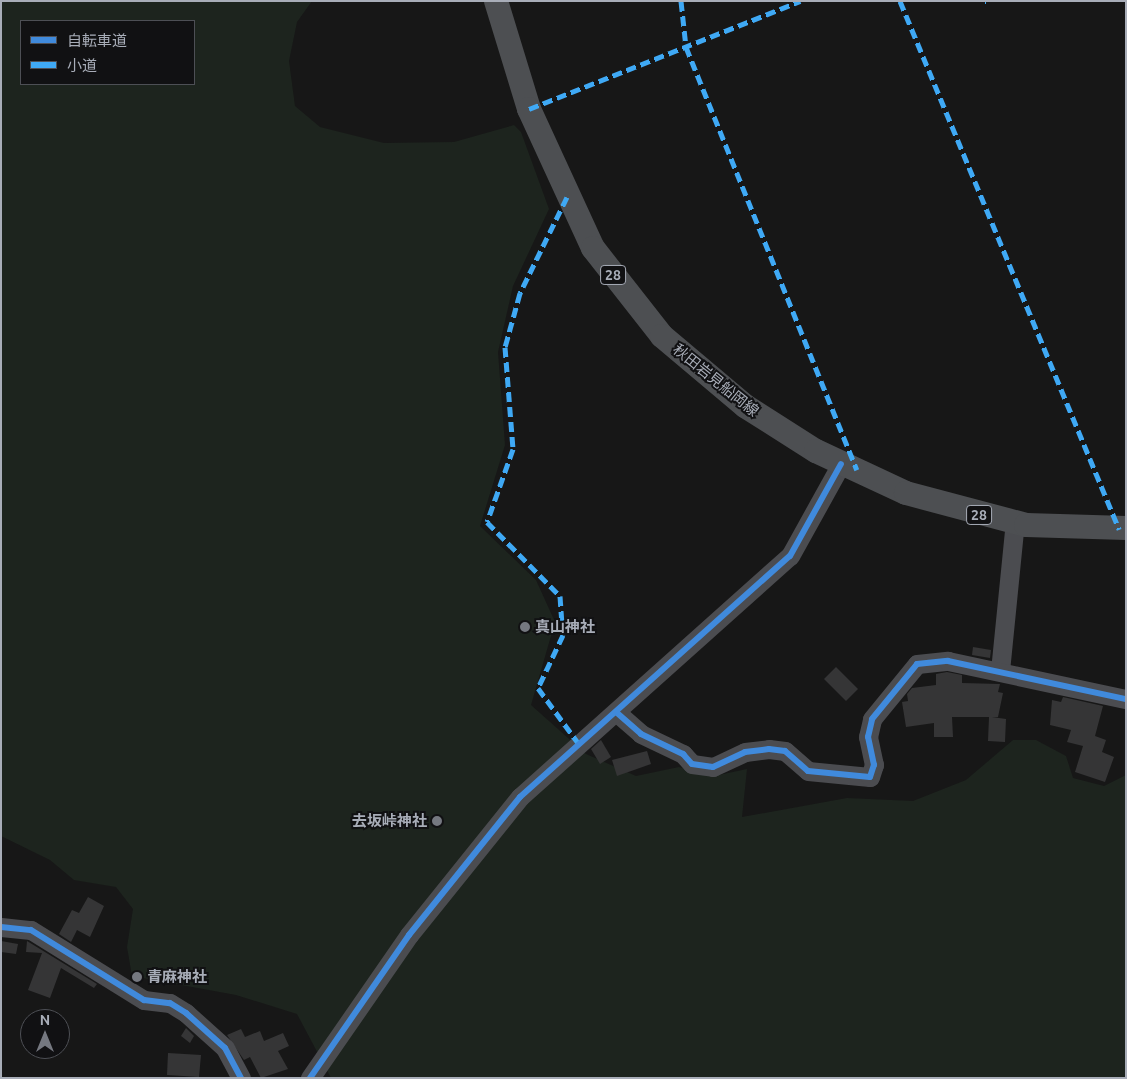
<!DOCTYPE html>
<meta charset="utf-8">
<style>
body{margin:0}
#map{position:relative;width:1127px;height:1079px;overflow:hidden;background:#171717;font-family:Ubuntu,"Noto Sans JP",sans-serif}
div>[style]{position:absolute}
.green>*{inset:0;background:#1d241e}
.building>*{inset:0;background:#353536}
.minor>*{height:19px;margin:-9.5px;padding:0 9.5px;transform-origin:9.5px;border-radius:9.5px;background:#4b4c50}
.major>*{height:24px;margin:-12px;padding:0 12px;transform-origin:12px;border-radius:12px;background:#4d4f52}
.quiet>*{height:5px;margin-top:-2.5px;transform-origin:0;background:repeating-linear-gradient(90deg,#3fa9f5 0 10px,transparent 0 15px)}
.cycleway>*{height:6px;margin:-3px;padding:0 3px;transform-origin:3px;border-radius:3px;background:#408adc}
.dots>*{width:14px;height:14px;translate:-50% -50%;box-sizing:border-box;border:2px solid #111113;border-radius:50%}
span{translate:-50% -50%;white-space:nowrap;text-align:center;line-height:1.15;-webkit-text-stroke:4px #111113;paint-order:stroke}
.shield-label span{padding:1px 4px;background:#111113;border:1px solid;border-radius:4px;-webkit-text-stroke-width:0}
.shield-label{font-size:14px;color:#a8adb8;font-weight:700}
.street-label{font-size:15px;color:#a8adb8}
.poi-label{font-size:15px;color:#a8adb8;font-weight:700}
.left{translate:0 -50%;text-align:left}
.right{translate:-100% -50%;text-align:right}
.frame{position:absolute;inset:0;border:2px solid #a8adb8;pointer-events:none}
.legend{position:absolute;left:20px;top:20px;width:175px;height:65px;box-sizing:border-box;background:#111113;border:1px solid #4d4f55;margin:0;padding:6px 9px;list-style:none;font-size:15px;color:#a8adb8}
.legend li{display:flex;align-items:center;gap:10px;height:25px}
.legend b{width:25px;border:1px solid #4d4f55}
.north{position:absolute;left:20px;top:1009px;width:50px;height:50px;box-sizing:border-box;background:#111113;border:1px solid #4d4f55;border-radius:50%;rotate:0deg;font-size:14px;font-weight:700;line-height:20px;text-align:center;color:#a8adb8}
.north::after{content:'';display:block;margin:auto;width:18px;height:22px;background:#757880;clip-path:polygon(50% 0,100% 100%,50% 72%,0 100%)}
</style>
<div id="map">
<div class="green">
<div style="clip-path:polygon(evenodd,1px 1px,312px 1px,297px 22px,289px 61px,295px 106px,320px 127px,384px 143px,454px 142px,514px 125px,521px 132px,549px 209px,513px 286px,498px 352px,505px 445px,480px 526px,536px 580px,555px 622px,531px 705px,586px 754px,636px 776px,679px 767px,714px 776px,747px 769px,742px 817px,847px 798px,913px 801px,966px 780px,1013px 740px,1036px 740px,1066px 756px,1073px 778px,1104px 786px,1126px 775px,1126px 1078px,331px 1078px,297px 1014px,236px 995px,132px 976px,127px 947px,133px 909px,116px 887px,74px 880px,50px 860px,1px 836px,1px 1px,21px 21px,194px 21px,194px 84px,21px 84px,21px 21px)"></div>
</div>
<div class="building">
<div style="clip-path:polygon(973px 647px,991px 650px,990px 658px,972px 655px)"></div>
<div style="clip-path:polygon(836px 667px,858px 689px,846px 701px,824px 679px)"></div>
<div style="clip-path:polygon(947px 672px,962px 675px,962px 683px,1000px 684px,998px 692px,1003px 693px,998px 717px,992px 717px,1006px 719px,1005px 742px,988px 741px,989px 717px,952px 717px,953px 737px,934px 737px,934px 723px,906px 727px,902px 702px,908px 701px,907px 694px,912px 688px,936px 685px,936px 674px)"></div>
<div style="clip-path:polygon(1063px 697px,1103px 706px,1095px 736px,1106px 740px,1102px 752px,1114px 757px,1105px 782px,1075px 772px,1083px 746px,1067px 742px,1071px 730px,1050px 725px,1052px 700px,1061px 702px)"></div>
<div style="clip-path:polygon(601px 740px,611px 757px,600px 764px,591px 749px)"></div>
<div style="clip-path:polygon(647px 751px,651px 764px,617px 776px,612px 760px)"></div>
<div style="clip-path:polygon(88px 897px,104px 906px,90px 937px,77px 930px,71px 942px,59px 934px,72px 910px,79px 913px)"></div>
<div style="clip-path:polygon(1px 941px,18px 944px,16px 954px,1px 952px)"></div>
<div style="clip-path:polygon(27px 941px,97px 984px,94px 988px,61px 968px,50px 998px,28px 990px,42px 953px,26px 952px)"></div>
<div style="clip-path:polygon(186px 1028px,194px 1036px,190px 1043px,181px 1036px)"></div>
<div style="clip-path:polygon(241px 1029px,245px 1037px,260px 1031px,264px 1041px,283px 1033px,289px 1046px,278px 1051px,288px 1069px,261px 1078px,250px 1057px,244px 1060px,227px 1035px)"></div>
<div style="clip-path:polygon(168px 1053px,201px 1055px,199px 1077px,167px 1075px)"></div>
</div>
<div class="minor">
<div style="left:1000px;top:671px;width:150px;rotate:-84.3deg"></div>
<div style="left:616px;top:712px;width:33px;rotate:41deg"></div>
<div style="left:641px;top:734px;width:47px;rotate:25.5deg"></div>
<div style="left:683px;top:754px;width:13px;rotate:48deg"></div>
<div style="left:692px;top:764px;width:21px;rotate:8deg"></div>
<div style="left:713px;top:767px;width:35px;rotate:-25deg"></div>
<div style="left:745px;top:752px;width:24px;rotate:-7deg"></div>
<div style="left:769px;top:749px;width:16px;rotate:7deg"></div>
<div style="left:785px;top:751px;width:30px;rotate:41deg"></div>
<div style="left:808px;top:771px;width:62px;rotate:5.5deg"></div>
<div style="left:870px;top:777px;width:13px;rotate:-72deg"></div>
<div style="left:874px;top:765px;width:29px;rotate:-102deg"></div>
<div style="left:868px;top:737px;width:18px;rotate:-77deg"></div>
<div style="left:872px;top:719px;width:71px;rotate:-50.7deg"></div>
<div style="left:917px;top:664px;width:31px;rotate:-6deg"></div>
<div style="left:948px;top:661px;width:182px;rotate:12.1deg"></div>
<div style="left:1px;top:927px;width:30px;rotate:6deg"></div>
<div style="left:31px;top:930px;width:133px;rotate:31.8deg"></div>
<div style="left:144px;top:1000px;width:26px;rotate:7deg"></div>
<div style="left:170px;top:1003px;width:19px;rotate:32deg"></div>
<div style="left:186px;top:1013px;width:52px;rotate:41.9deg"></div>
<div style="left:225px;top:1048px;width:34px;rotate:62deg"></div>
<div style="left:310px;top:1078px;width:174px;rotate:-55.3deg"></div>
<div style="left:409px;top:935px;width:177px;rotate:-51.2deg"></div>
<div style="left:520px;top:797px;width:362px;rotate:-41.8deg"></div>
<div style="left:790px;top:556px;width:105px;rotate:-61deg"></div>
</div>
<div class="major">
<div style="left:496px;top:1px;width:113px;rotate:73deg"></div>
<div style="left:529px;top:109px;width:153px;rotate:65.3deg"></div>
<div style="left:593px;top:248px;width:112px;rotate:51.9deg"></div>
<div style="left:662px;top:336px;width:109px;rotate:40.1deg"></div>
<div style="left:745px;top:406px;width:84px;rotate:32.4deg"></div>
<div style="left:816px;top:451px;width:99px;rotate:25deg"></div>
<div style="left:906px;top:493px;width:124px;rotate:14.9deg"></div>
<div style="left:1026px;top:525px;width:100px;rotate:1.7deg"></div>
</div>
<div class="quiet">
<div style="left:681px;top:1px;width:46px;rotate:83.8deg"></div>
<div style="left:686px;top:47px;width:456px;rotate:68deg"></div>
<div style="left:900px;top:1px;width:572px;rotate:67.47deg"></div>
<div style="left:985px;top:1px;width:1px"></div>
<div style="left:529px;top:109px;width:292px;rotate:-21.7deg"></div>
<div style="left:567px;top:197px;width:107px;rotate:116.1deg"></div>
<div style="left:520px;top:293px;width:56px;rotate:105.5deg"></div>
<div style="left:505px;top:347px;width:102px;rotate:85.5deg"></div>
<div style="left:513px;top:449px;width:77px;rotate:109.6deg"></div>
<div style="left:487px;top:522px;width:104px;rotate:45.4deg"></div>
<div style="left:560px;top:596px;width:39px;rotate:86deg"></div>
<div style="left:563px;top:635px;width:59px;rotate:115.3deg"></div>
<div style="left:538px;top:688px;width:69px;rotate:53.8deg"></div>
</div>
<div class="cycleway">
<div style="left:616px;top:712px;width:33px;rotate:41deg"></div>
<div style="left:641px;top:734px;width:47px;rotate:25.5deg"></div>
<div style="left:683px;top:754px;width:13px;rotate:48deg"></div>
<div style="left:692px;top:764px;width:21px;rotate:8deg"></div>
<div style="left:713px;top:767px;width:35px;rotate:-25deg"></div>
<div style="left:745px;top:752px;width:24px;rotate:-7deg"></div>
<div style="left:769px;top:749px;width:16px;rotate:7deg"></div>
<div style="left:785px;top:751px;width:30px;rotate:41deg"></div>
<div style="left:808px;top:771px;width:62px;rotate:5.5deg"></div>
<div style="left:870px;top:777px;width:13px;rotate:-72deg"></div>
<div style="left:874px;top:765px;width:29px;rotate:-102deg"></div>
<div style="left:868px;top:737px;width:18px;rotate:-77deg"></div>
<div style="left:872px;top:719px;width:71px;rotate:-50.7deg"></div>
<div style="left:917px;top:664px;width:31px;rotate:-6deg"></div>
<div style="left:948px;top:661px;width:182px;rotate:12.1deg"></div>
<div style="left:1px;top:927px;width:30px;rotate:6deg"></div>
<div style="left:31px;top:930px;width:133px;rotate:31.8deg"></div>
<div style="left:144px;top:1000px;width:26px;rotate:7deg"></div>
<div style="left:170px;top:1003px;width:19px;rotate:32deg"></div>
<div style="left:186px;top:1013px;width:52px;rotate:41.9deg"></div>
<div style="left:225px;top:1048px;width:34px;rotate:62deg"></div>
<div style="left:310px;top:1078px;width:174px;rotate:-55.3deg"></div>
<div style="left:409px;top:935px;width:177px;rotate:-51.2deg"></div>
<div style="left:520px;top:797px;width:362px;rotate:-41.8deg"></div>
<div style="left:790px;top:556px;width:105px;rotate:-61deg"></div>
</div>
<div class="dots">
<div style="left:525px;top:627px;background:#757880"></div>
<div style="left:437px;top:821px;background:#757880"></div>
<div style="left:137px;top:977px;background:#757880"></div>
</div>
<div class="shield-label">
<span style="left:613px;top:275px">28</span>
<span style="left:979px;top:515px">28</span>
</div>
<div class="street-label">
<span style="left:716px;top:380px;rotate:39deg">秋田岩見船岡線</span>
</div>
<div class="poi-label">
<span class="left" style="left:535px;top:627px">真山神社</span>
<span class="right" style="left:427px;top:821px">去坂峠神社</span>
<span class="left" style="left:147px;top:977px">青麻神社</span>
</div>
<div class="frame"></div>
<ul class="legend">
<li><b style="height:6px;background:#408adc"></b>自転車道</li>
<li><b style="height:6px;background:#3fa9f5"></b>小道</li>
</ul>
<div class="north">N</div>
</div>
